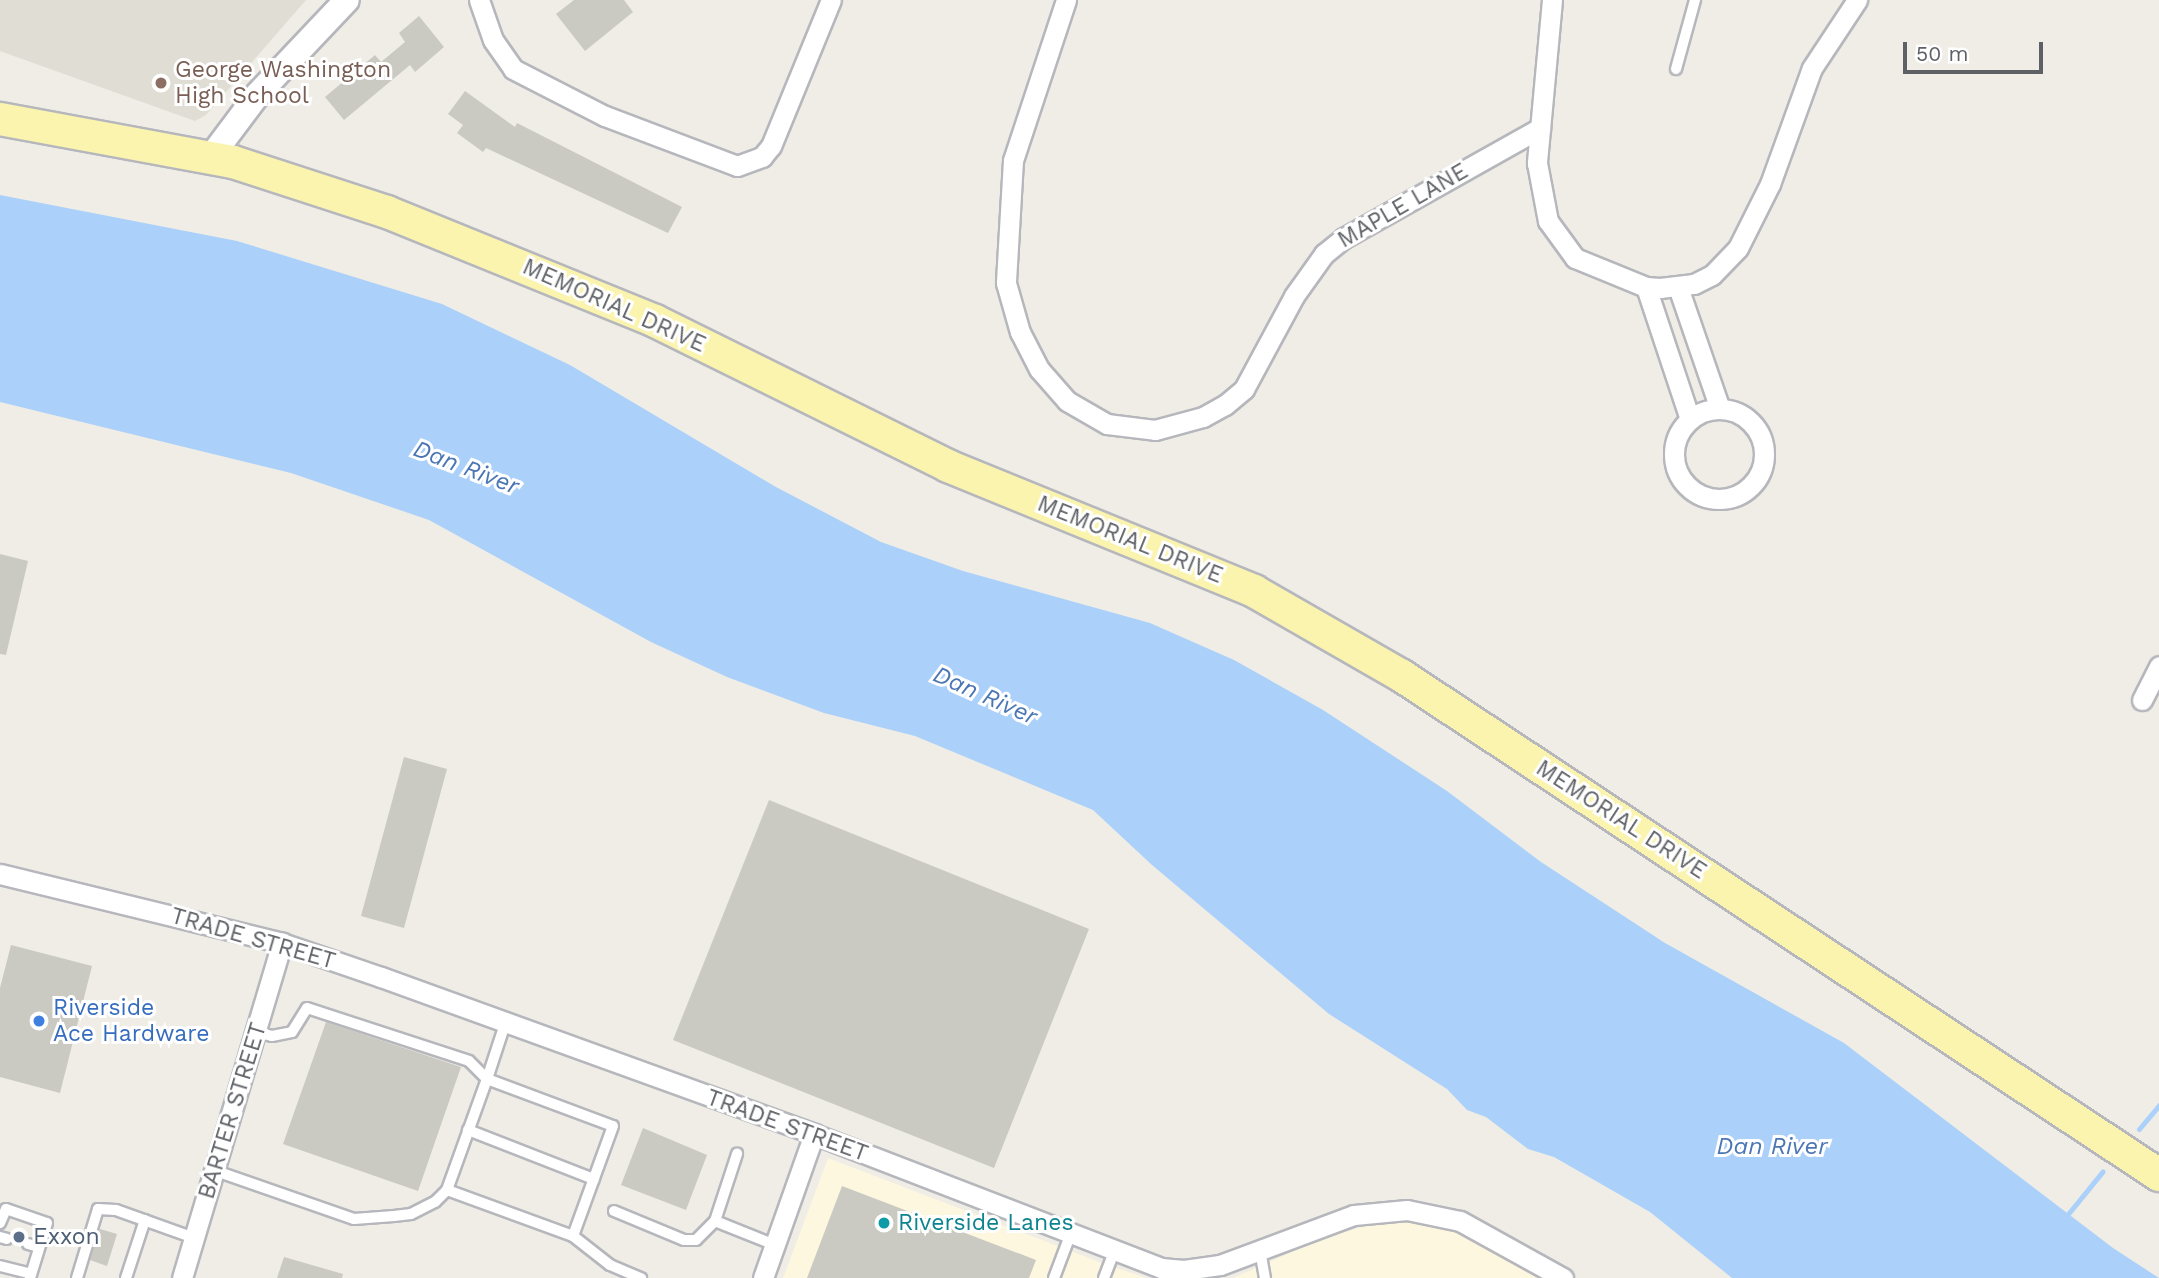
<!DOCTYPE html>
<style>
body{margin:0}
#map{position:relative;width:2159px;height:1278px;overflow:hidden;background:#efede6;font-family:"Work Sans",sans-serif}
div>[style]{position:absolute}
.commercial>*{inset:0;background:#fcf7de}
.education>*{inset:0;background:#dfddd4}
.water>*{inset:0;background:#abd1fa}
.stream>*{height:5px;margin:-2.5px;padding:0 2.5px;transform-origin:2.5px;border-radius:2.5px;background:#abd1fa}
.building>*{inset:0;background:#cac9c2}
.roads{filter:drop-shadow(2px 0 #b6b7bc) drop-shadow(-2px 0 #b6b7bc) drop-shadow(0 2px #b6b7bc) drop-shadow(0 -2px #b6b7bc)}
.service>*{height:10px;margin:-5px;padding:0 5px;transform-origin:5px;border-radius:5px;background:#fff}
.minor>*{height:19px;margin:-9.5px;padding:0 9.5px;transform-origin:9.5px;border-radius:9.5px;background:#fff}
.minor>.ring{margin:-9.5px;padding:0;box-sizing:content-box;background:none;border:19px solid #fff;border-radius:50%}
.tertiary>*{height:24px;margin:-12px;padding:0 12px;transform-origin:12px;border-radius:12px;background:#fff}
.primary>*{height:32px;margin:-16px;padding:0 16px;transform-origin:16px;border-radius:16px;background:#faf4af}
.dots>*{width:19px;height:19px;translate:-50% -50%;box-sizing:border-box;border:4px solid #fff;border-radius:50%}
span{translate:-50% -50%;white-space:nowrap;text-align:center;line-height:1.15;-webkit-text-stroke:6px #fff;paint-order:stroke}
.education-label{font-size:23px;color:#785e54}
.left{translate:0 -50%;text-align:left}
.street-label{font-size:23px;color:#5d6065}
.shop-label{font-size:23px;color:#366cbe}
.culture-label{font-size:23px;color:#0d838f}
.service-label{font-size:23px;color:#4e5e75}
.water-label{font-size:24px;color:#4b76b4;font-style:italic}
.scale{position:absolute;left:1903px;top:42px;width:140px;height:32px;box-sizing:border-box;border:4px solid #5d6065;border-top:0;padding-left:9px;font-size:21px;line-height:24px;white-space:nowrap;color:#5d6065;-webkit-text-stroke:5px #fff;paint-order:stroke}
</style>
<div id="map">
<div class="commercial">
<div style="clip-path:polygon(828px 1158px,1107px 1265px,1147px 1278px,783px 1278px)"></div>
<div style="clip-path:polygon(1393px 1219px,1457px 1233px,1542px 1278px,1233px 1278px,1326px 1237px)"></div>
</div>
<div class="education">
<div style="clip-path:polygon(0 0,306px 0,206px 115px,195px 121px,0 51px)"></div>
</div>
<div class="water">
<div style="clip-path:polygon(0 195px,237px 241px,442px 304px,570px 365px,776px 487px,881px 542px,963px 571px,1150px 623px,1234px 660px,1323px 710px,1447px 791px,1541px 862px,1665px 943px,1844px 1043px,2113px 1248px,2159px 1278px,1732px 1278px,1650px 1212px,1554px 1157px,1528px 1149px,1486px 1117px,1467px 1110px,1447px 1089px,1329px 1014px,1152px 865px,1093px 810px,915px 736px,824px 713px,727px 677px,651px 642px,429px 520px,291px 473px,0 402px)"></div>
</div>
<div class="stream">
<div style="left:2139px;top:1129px;width:31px;rotate:-50deg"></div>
<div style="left:2068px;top:1214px;width:55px;rotate:-50.9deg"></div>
</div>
<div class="building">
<div style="clip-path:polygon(574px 0,624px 0,633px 12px,585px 51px,556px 14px)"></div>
<div style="clip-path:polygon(419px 16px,444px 47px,415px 72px,410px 65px,344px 120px,325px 97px,375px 55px,381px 62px,405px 42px,399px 33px)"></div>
<div style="clip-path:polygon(465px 91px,515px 127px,517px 123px,682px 207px,668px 233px,486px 148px,483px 152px,457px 133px,463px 125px,448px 114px)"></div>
<div style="clip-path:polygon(0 554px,28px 561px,6px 655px,0 654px)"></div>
<div style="clip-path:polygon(404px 757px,447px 769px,404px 928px,361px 916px)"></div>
<div style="clip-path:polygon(769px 800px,1089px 929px,994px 1168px,673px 1040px)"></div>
<div style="clip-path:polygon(11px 945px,92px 966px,60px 1093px,0 1077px,0 988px)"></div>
<div style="clip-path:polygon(326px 1022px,461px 1067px,418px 1191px,283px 1144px)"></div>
<div style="clip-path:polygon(643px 1128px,707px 1155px,686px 1210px,621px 1185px)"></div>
<div style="clip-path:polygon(842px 1186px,1036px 1260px,1029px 1278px,807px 1278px)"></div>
<div style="clip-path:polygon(100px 1229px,117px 1234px,107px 1266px,90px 1260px)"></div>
<div style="clip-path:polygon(284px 1257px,343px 1274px,342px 1278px,277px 1278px)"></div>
</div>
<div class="roads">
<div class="service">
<div style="left:1676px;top:69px;width:72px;rotate:-74.6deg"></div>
<div style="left:256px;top:1032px;width:16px;rotate:14deg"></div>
<div style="left:272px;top:1036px;width:20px;rotate:-11deg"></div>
<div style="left:292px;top:1032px;width:28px;rotate:-58deg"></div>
<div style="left:307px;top:1008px;width:170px;rotate:18.1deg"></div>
<div style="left:469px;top:1061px;width:25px;rotate:45deg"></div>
<div style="left:487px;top:1079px;width:58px;rotate:-71.9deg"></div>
<div style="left:468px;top:1130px;width:135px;rotate:21.3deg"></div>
<div style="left:216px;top:1171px;width:146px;rotate:19.2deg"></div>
<div style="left:354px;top:1219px;width:40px;rotate:-4.3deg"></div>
<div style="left:394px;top:1216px;width:17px;rotate:-7deg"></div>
<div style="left:411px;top:1214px;width:27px;rotate:-27deg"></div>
<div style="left:435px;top:1202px;width:17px;rotate:-45deg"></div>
<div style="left:447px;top:1190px;width:118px;rotate:-70.2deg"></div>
<div style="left:487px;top:1079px;width:134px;rotate:20.5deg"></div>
<div style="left:613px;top:1126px;width:117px;rotate:110deg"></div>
<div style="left:573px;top:1236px;width:134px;rotate:-159.9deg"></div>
<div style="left:614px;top:1211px;width:76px;rotate:22.5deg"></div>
<div style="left:684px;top:1240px;width:12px"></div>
<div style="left:696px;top:1240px;width:27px;rotate:-45deg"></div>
<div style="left:715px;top:1221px;width:71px;rotate:-71.8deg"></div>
<div style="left:715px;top:1221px;width:65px;rotate:21.8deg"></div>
<div style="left:0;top:1223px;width:15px;rotate:-67deg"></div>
<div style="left:6px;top:1209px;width:43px;rotate:18.9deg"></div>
<div style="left:47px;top:1223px;width:58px;rotate:107.2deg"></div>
<div style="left:573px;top:1236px;width:47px;rotate:38.1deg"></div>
<div style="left:610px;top:1265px;width:34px;rotate:23deg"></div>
<div style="left:0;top:1237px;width:7px;rotate:16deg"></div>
<div style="left:28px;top:1244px;width:11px;rotate:15deg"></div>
<div style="left:1260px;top:1250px;width:28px;rotate:80deg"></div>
<div style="left:0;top:1266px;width:32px;rotate:14deg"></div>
<div style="left:77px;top:1278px;width:72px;rotate:-73.1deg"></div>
<div style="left:98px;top:1209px;width:18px;rotate:3deg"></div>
<div style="left:116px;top:1210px;width:83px;rotate:19.7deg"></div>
<div style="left:126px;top:1278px;width:61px;rotate:-71.9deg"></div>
<div style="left:1054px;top:1278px;width:48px;rotate:-69.3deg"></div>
<div style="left:1104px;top:1278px;width:30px;rotate:-69deg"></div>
</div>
<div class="minor">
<div style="left:479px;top:0;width:42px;rotate:70.7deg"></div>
<div style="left:493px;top:40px;width:35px;rotate:55deg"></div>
<div style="left:513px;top:69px;width:103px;rotate:27.1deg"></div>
<div style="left:605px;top:116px;width:141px;rotate:20.7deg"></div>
<div style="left:737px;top:166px;width:27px;rotate:-20deg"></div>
<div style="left:762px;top:157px;width:14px;rotate:-51deg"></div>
<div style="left:771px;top:146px;width:158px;rotate:-67.7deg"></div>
<div style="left:1066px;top:0;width:169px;rotate:108.3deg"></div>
<div style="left:1013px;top:160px;width:123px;rotate:93.3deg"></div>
<div style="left:1006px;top:283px;width:51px;rotate:74.1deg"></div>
<div style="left:1020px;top:332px;width:42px;rotate:62.8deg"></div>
<div style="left:1039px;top:369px;width:43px;rotate:48.8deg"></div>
<div style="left:1067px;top:401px;width:46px;rotate:29.9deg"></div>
<div style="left:1107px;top:424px;width:48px;rotate:7.1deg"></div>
<div style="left:1155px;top:430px;width:50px;rotate:-15.2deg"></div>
<div style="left:1203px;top:417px;width:25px;rotate:-29deg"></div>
<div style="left:1225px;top:405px;width:25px;rotate:-40deg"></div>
<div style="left:1244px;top:389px;width:106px;rotate:-61.7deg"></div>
<div style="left:1294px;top:296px;width:52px;rotate:-54.5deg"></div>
<div style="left:1324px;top:254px;width:26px;rotate:-39deg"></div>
<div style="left:1344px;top:238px;width:225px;rotate:-29.3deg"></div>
<div style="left:1552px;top:0;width:164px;rotate:95.3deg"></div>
<div style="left:1537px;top:163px;width:59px;rotate:79.3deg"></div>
<div style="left:1548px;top:221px;width:46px;rotate:53.9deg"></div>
<div style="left:1575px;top:258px;width:77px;rotate:22.2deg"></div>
<div style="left:1646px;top:287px;width:14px;rotate:4deg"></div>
<div style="left:1660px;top:288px;width:34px;rotate:-7deg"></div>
<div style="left:1694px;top:284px;width:20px;rotate:-27deg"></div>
<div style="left:1712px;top:275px;width:37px;rotate:-46deg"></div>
<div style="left:1738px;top:248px;width:72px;rotate:-63.4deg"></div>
<div style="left:1770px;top:184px;width:123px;rotate:-70.1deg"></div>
<div style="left:1812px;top:68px;width:82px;rotate:-56.5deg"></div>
<div style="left:1646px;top:287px;width:139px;rotate:71.6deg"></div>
<div style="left:1678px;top:287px;width:129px;rotate:71deg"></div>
<div class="ring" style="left:1674px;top:409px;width:71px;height:71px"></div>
<div style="left:2142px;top:700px;width:38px;rotate:-63deg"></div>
<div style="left:0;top:874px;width:290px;rotate:13.7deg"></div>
<div style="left:282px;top:943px;width:105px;rotate:19deg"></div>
<div style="left:381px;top:977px;width:461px;rotate:19.9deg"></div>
<div style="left:814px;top:1134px;width:372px;rotate:21.1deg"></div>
<div style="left:1161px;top:1268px;width:23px;rotate:5deg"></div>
<div style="left:1184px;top:1270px;width:36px;rotate:-8deg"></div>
<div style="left:1220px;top:1265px;width:143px;rotate:-20.5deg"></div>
<div style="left:1354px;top:1215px;width:53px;rotate:-5.4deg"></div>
<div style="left:1407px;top:1210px;width:54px;rotate:11.7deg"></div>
<div style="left:1460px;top:1221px;width:118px;rotate:29deg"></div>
<div style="left:182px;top:1278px;width:350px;rotate:-73.4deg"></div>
<div style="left:763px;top:1278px;width:153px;rotate:-70.5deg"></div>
</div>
<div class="tertiary">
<div style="left:210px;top:158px;width:80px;rotate:-53.1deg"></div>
<div style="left:258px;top:94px;width:129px;rotate:-46.6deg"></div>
</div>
<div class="primary">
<div style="left:0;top:119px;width:237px;rotate:10.5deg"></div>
<div style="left:233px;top:162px;width:162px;rotate:18deg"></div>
<div style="left:387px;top:212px;width:289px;rotate:22.1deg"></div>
<div style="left:655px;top:321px;width:327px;rotate:26.3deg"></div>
<div style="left:948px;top:466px;width:331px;rotate:22.2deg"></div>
<div style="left:1254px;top:591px;width:171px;rotate:29.9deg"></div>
<div style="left:1402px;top:676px;width:907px;rotate:33.39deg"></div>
</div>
</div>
<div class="dots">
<div style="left:161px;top:83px;background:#8d6e63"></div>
<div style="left:39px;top:1021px;background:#3f7fe0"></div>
<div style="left:884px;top:1223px;background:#0f9aa8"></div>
<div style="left:19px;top:1237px;background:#5c6f8a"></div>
</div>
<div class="education-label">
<span class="left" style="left:175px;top:83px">George Washington<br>High School</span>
</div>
<div class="street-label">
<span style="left:1403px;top:206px;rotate:-30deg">MAPLE LANE</span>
<span style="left:614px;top:306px;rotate:24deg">MEMORIAL DRIVE</span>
<span style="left:1130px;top:540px;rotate:22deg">MEMORIAL DRIVE</span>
<span style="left:1621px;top:820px;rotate:33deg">MEMORIAL DRIVE</span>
<span style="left:253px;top:939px;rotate:16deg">TRADE STREET</span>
<span style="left:233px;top:1111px;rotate:-73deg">BARTER STREET</span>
<span style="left:787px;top:1126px;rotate:20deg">TRADE STREET</span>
</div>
<div class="shop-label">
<span class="left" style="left:53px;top:1021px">Riverside<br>Ace Hardware</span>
</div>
<div class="culture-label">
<span class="left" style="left:898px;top:1223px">Riverside Lanes</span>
</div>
<div class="service-label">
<span class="left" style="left:33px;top:1237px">Exxon</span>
</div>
<div class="water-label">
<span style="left:466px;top:468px;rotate:21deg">Dan River</span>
<span style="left:985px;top:696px;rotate:24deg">Dan River</span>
<span style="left:1772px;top:1147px">Dan River</span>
</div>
<div class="scale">50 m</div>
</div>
